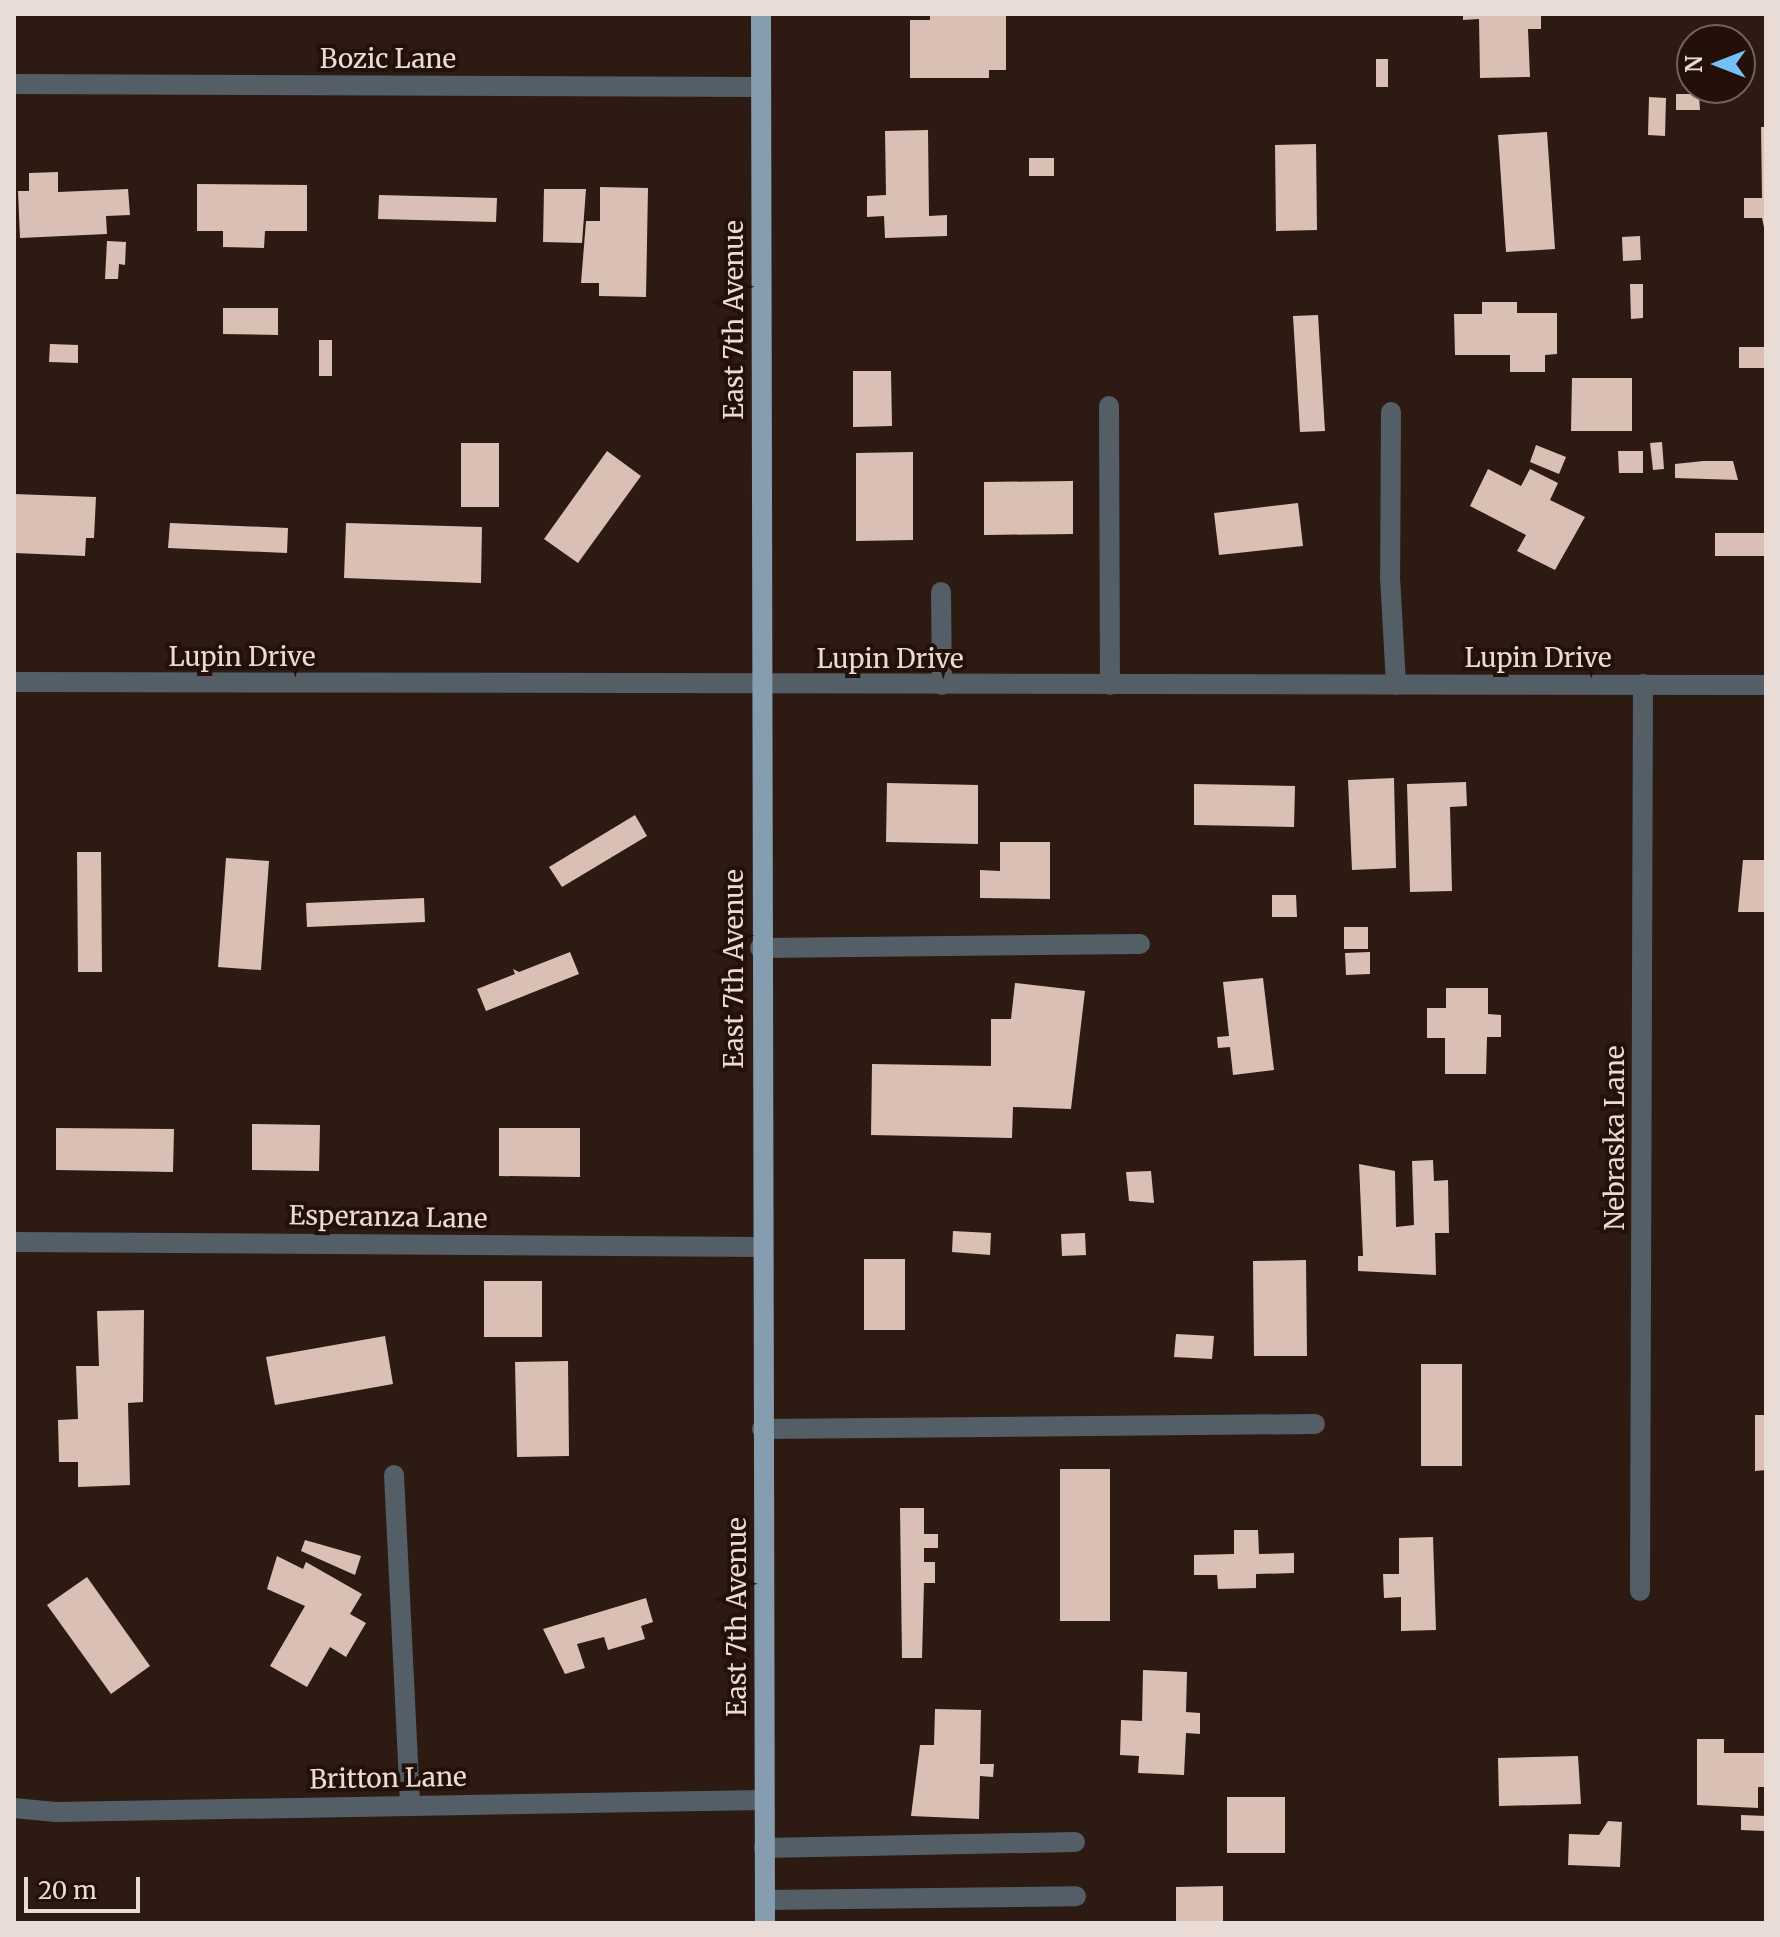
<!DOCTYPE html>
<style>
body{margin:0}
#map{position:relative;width:1780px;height:1937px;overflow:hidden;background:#2d1a12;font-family:Merriweather,serif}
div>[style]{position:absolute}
.building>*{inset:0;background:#dabfb4}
.minor>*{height:20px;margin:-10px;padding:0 10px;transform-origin:10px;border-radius:10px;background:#535e67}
.major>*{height:20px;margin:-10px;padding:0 10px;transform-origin:10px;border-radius:10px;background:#859daf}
span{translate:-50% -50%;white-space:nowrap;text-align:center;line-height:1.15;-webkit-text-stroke:8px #231109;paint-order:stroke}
.street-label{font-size:26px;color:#e9dcd6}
.frame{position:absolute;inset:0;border:16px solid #e9dcd6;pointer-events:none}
.north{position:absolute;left:1676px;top:24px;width:80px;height:80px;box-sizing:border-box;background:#231109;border:2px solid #72625b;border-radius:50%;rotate:270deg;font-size:22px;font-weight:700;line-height:32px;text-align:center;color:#e9dcd6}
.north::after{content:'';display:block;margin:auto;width:28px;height:36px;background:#75c0f6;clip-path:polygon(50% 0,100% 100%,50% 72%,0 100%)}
.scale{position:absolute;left:24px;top:1877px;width:116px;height:36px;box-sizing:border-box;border:4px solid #e9dcd6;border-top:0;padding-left:10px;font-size:24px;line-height:28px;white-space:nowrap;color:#e9dcd6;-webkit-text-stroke:6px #231109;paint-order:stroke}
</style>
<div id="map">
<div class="building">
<div style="clip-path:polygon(930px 14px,1006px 14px,1006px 70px,989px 70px,989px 78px,910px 78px,910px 20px,930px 20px)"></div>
<div style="clip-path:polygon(1463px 14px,1541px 14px,1541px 29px,1528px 29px,1530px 77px,1480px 78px,1479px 19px,1463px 20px)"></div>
<div style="clip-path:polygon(1376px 59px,1388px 59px,1388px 87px,1376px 87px)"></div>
<div style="clip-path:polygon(1676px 94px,1699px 94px,1700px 110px,1676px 110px)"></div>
<div style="clip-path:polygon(1649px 97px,1666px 98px,1665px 136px,1648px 135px)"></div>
<div style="clip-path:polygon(1761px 127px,1766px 127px,1766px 237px,1762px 218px,1744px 218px,1744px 198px,1762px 198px)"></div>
<div style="clip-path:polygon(928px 130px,929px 216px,947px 215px,947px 236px,885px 238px,884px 216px,867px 217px,867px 196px,886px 195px,885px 131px)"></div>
<div style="clip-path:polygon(1547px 132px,1555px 249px,1506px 252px,1498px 135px)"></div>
<div style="clip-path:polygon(1316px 144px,1317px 230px,1276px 231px,1275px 145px)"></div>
<div style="clip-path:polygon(1029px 158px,1054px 158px,1054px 176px,1029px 176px)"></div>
<div style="clip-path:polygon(58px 172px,58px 192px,128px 189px,130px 215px,106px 216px,107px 234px,20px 238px,18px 191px,29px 191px,29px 173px)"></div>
<div style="clip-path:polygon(197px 184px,307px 185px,307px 231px,265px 231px,264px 248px,223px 247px,223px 231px,197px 231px)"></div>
<div style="clip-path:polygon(600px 187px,648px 188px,646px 297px,599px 296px,599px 283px,581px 283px,586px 221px,600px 221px)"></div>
<div style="clip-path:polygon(544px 189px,586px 189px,582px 243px,543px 242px)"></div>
<div style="clip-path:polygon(379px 195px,497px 198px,496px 222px,378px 219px)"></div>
<div style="clip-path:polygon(1640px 236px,1641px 260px,1623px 261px,1622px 237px)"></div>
<div style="clip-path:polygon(107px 241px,126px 242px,125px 265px,119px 264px,118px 279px,105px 279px)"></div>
<div style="clip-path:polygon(1630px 284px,1643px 284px,1643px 318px,1631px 319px)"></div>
<div style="clip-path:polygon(1482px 302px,1517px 302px,1517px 313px,1557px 313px,1557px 354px,1545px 355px,1545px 372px,1510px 372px,1510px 355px,1455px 355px,1454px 314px,1482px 314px)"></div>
<div style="clip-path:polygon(223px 308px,278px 308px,278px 335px,223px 334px)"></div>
<div style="clip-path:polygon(1318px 315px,1325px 431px,1300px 432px,1293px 316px)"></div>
<div style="clip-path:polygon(319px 340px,332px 340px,332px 376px,319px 376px)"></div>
<div style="clip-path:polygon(50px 344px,78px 345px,78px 363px,49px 362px)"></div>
<div style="clip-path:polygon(1739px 347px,1766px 347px,1766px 368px,1739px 368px)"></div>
<div style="clip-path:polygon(853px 371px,891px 371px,892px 426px,853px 427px)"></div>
<div style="clip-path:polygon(1572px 378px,1632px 378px,1632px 431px,1571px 431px)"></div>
<div style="clip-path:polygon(1662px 442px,1664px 469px,1653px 470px,1650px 443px)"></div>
<div style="clip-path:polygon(461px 443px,499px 443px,499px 507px,461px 507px)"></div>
<div style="clip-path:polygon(1536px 445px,1566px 457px,1559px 474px,1530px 462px)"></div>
<div style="clip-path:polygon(607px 451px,641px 476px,578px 563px,544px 539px)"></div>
<div style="clip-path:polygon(1618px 451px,1643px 451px,1643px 473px,1619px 473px)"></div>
<div style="clip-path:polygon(913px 452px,913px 540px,856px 541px,856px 453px)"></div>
<div style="clip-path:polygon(1703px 461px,1733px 461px,1738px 480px,1675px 478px,1675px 464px)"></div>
<div style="clip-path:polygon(1488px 469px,1521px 486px,1530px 469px,1558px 483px,1550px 500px,1585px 517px,1555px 570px,1517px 551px,1526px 535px,1470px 506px)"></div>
<div style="clip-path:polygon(1073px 481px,1073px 534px,984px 535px,984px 482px)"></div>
<div style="clip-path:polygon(14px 494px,96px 497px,94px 538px,86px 538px,85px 556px,14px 553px)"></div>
<div style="clip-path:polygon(1298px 503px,1303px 546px,1219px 555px,1214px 513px)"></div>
<div style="clip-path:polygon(170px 523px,288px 528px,287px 553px,168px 548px)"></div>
<div style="clip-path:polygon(346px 523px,482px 527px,481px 583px,344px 578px)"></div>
<div style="clip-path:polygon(1715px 533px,1766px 533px,1766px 556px,1715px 556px)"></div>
<div style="clip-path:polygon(1394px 778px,1396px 868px,1352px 870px,1348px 780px)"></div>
<div style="clip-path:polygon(1466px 782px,1467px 806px,1450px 807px,1452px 891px,1410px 892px,1407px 784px)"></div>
<div style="clip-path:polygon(887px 783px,978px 785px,978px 844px,886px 842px)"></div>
<div style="clip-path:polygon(1194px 784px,1295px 786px,1294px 827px,1194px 825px)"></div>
<div style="clip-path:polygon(635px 815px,647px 836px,562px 887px,549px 867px)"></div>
<div style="clip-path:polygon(1000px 842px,1050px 842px,1050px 899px,980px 898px,980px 870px,1000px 871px)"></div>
<div style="clip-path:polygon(77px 852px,101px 852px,102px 972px,78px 972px)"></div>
<div style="clip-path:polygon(226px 858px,269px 861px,261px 970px,218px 967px)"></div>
<div style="clip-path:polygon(1743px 860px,1765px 860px,1766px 912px,1738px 912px)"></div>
<div style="clip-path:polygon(1272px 895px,1296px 895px,1297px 917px,1272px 917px)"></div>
<div style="clip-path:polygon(424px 898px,425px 922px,307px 927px,306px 903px)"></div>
<div style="clip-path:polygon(1344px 927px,1368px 927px,1368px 949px,1344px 949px)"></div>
<div style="clip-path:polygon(570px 952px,579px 974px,486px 1011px,477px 989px,515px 974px,513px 969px,519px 972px)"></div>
<div style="clip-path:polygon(1370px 952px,1370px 974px,1346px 975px,1345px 953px)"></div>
<div style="clip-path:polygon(1263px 978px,1274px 1070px,1233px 1075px,1230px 1047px,1218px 1048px,1217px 1037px,1229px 1036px,1223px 982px)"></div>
<div style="clip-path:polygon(1015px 983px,1085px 991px,1071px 1109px,1013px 1107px,1012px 1138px,871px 1135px,872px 1064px,991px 1066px,991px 1019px,1011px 1019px)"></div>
<div style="clip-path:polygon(1446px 988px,1488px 988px,1488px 1014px,1501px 1015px,1501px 1037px,1487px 1037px,1486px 1074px,1445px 1074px,1445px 1038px,1427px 1038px,1427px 1008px,1446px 1008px)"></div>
<div style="clip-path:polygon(252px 1124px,320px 1125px,319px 1171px,252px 1170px)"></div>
<div style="clip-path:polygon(56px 1128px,174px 1129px,173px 1172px,56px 1170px)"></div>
<div style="clip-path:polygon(499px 1128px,580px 1128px,580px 1177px,499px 1176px)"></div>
<div style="clip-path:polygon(1433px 1160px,1434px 1181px,1448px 1180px,1449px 1233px,1435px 1233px,1436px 1275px,1358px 1271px,1358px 1256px,1363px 1256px,1359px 1164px,1395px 1171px,1396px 1227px,1414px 1225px,1412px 1161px)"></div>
<div style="clip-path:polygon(1151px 1171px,1154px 1203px,1129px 1201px,1126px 1172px)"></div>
<div style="clip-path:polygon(953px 1231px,991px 1233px,990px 1255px,952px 1252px)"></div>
<div style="clip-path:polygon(1085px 1233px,1086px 1255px,1062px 1256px,1061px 1234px)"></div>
<div style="clip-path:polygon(864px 1259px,905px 1259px,905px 1330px,864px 1330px)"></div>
<div style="clip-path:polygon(1306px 1260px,1307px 1356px,1254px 1356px,1253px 1261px)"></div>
<div style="clip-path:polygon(484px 1281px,542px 1281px,542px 1337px,484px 1337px)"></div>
<div style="clip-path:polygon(144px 1310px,143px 1402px,128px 1403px,130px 1485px,78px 1487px,78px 1462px,59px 1462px,58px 1420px,78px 1419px,76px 1366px,99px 1366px,97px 1311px)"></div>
<div style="clip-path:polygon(1176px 1334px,1214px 1336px,1212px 1359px,1174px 1357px)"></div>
<div style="clip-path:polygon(385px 1336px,393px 1384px,275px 1405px,266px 1357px)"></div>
<div style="clip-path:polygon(568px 1361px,569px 1456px,517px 1457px,515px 1362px)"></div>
<div style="clip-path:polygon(1421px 1364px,1462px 1364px,1462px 1466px,1421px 1466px)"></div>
<div style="clip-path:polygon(1755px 1415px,1766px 1415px,1766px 1470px,1755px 1471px)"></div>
<div style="clip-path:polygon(1060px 1469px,1110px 1469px,1110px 1621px,1060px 1621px)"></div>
<div style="clip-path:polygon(900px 1508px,924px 1508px,924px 1534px,938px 1534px,938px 1548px,924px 1548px,924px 1562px,935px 1562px,935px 1583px,924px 1583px,922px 1658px,902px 1658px)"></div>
<div style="clip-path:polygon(1234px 1530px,1258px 1530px,1259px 1554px,1294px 1553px,1294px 1573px,1256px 1574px,1256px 1588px,1218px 1589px,1217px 1575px,1194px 1575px,1194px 1555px,1234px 1554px)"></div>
<div style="clip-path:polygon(1433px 1537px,1436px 1630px,1401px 1631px,1401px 1597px,1384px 1598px,1383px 1574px,1399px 1574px,1399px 1538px)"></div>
<div style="clip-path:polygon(305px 1540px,361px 1556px,355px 1575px,301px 1551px)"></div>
<div style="clip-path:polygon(277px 1556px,303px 1569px,306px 1562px,362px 1594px,350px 1614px,366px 1623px,346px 1657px,330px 1647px,307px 1687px,270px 1666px,305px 1606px,267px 1589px)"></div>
<div style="clip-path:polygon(87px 1577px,150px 1666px,111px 1694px,47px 1605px)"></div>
<div style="clip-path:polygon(646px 1598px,653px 1622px,641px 1626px,645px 1639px,608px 1650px,604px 1637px,577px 1644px,585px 1668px,565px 1674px,543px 1629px)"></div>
<div style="clip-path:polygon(1143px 1670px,1187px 1672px,1186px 1712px,1200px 1713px,1200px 1734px,1186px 1733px,1184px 1775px,1138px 1773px,1139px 1756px,1120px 1755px,1121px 1720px,1142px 1721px)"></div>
<div style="clip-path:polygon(935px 1709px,981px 1710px,980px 1764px,994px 1764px,993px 1777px,980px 1776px,979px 1819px,911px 1816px,920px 1745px,934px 1745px)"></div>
<div style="clip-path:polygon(1697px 1739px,1724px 1739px,1724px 1753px,1766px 1753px,1766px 1787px,1758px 1787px,1758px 1808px,1697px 1805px)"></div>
<div style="clip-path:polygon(1578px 1756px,1581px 1804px,1499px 1806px,1498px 1758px)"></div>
<div style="clip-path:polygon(1227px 1797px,1285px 1797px,1285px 1853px,1227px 1853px)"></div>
<div style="clip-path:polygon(1741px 1815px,1766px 1816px,1766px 1831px,1741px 1830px)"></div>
<div style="clip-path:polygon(1608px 1821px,1622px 1822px,1620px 1867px,1568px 1865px,1569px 1834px,1599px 1835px)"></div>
<div style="clip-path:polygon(1223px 1886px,1223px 1923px,1176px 1923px,1176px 1887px)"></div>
</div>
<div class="minor">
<div style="left:14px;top:84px;width:747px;rotate:0.23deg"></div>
<div style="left:1109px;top:406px;width:279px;rotate:89.8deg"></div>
<div style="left:1391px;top:412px;width:165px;rotate:90.3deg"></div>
<div style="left:1390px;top:577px;width:108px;rotate:86.8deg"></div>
<div style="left:941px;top:592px;width:93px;rotate:89.4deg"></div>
<div style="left:14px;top:682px;width:1752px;rotate:0.1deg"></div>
<div style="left:760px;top:948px;width:380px;rotate:-0.6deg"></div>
<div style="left:14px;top:1242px;width:748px;rotate:0.38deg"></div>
<div style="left:762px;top:1429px;width:553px;rotate:-0.52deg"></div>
<div style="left:394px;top:1475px;width:328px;rotate:87.2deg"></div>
<div style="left:1640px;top:1591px;width:907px;rotate:-89.81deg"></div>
<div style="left:14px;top:1808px;width:42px;rotate:5.4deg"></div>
<div style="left:56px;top:1812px;width:708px;rotate:-0.97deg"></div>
<div style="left:764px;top:1848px;width:311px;rotate:-1.1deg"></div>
<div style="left:765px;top:1900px;width:311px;rotate:-0.7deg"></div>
</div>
<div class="major">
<div style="left:761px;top:14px;width:1909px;rotate:89.88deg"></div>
</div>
<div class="street-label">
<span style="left:388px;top:59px">Bozic Lane</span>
<span style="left:734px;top:320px;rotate:-90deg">East 7th Avenue</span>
<span style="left:242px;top:657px">Lupin Drive</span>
<span style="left:1538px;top:658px">Lupin Drive</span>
<span style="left:890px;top:659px">Lupin Drive</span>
<span style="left:734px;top:969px;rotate:-90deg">East 7th Avenue</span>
<span style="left:1615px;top:1138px;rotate:-90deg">Nebraska Lane</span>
<span style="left:388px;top:1217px;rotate:1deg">Esperanza Lane</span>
<span style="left:737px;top:1617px;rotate:-90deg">East 7th Avenue</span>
<span style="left:388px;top:1778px;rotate:-1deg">Britton Lane</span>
</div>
<div class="frame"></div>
<div class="north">N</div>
<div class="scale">20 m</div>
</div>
